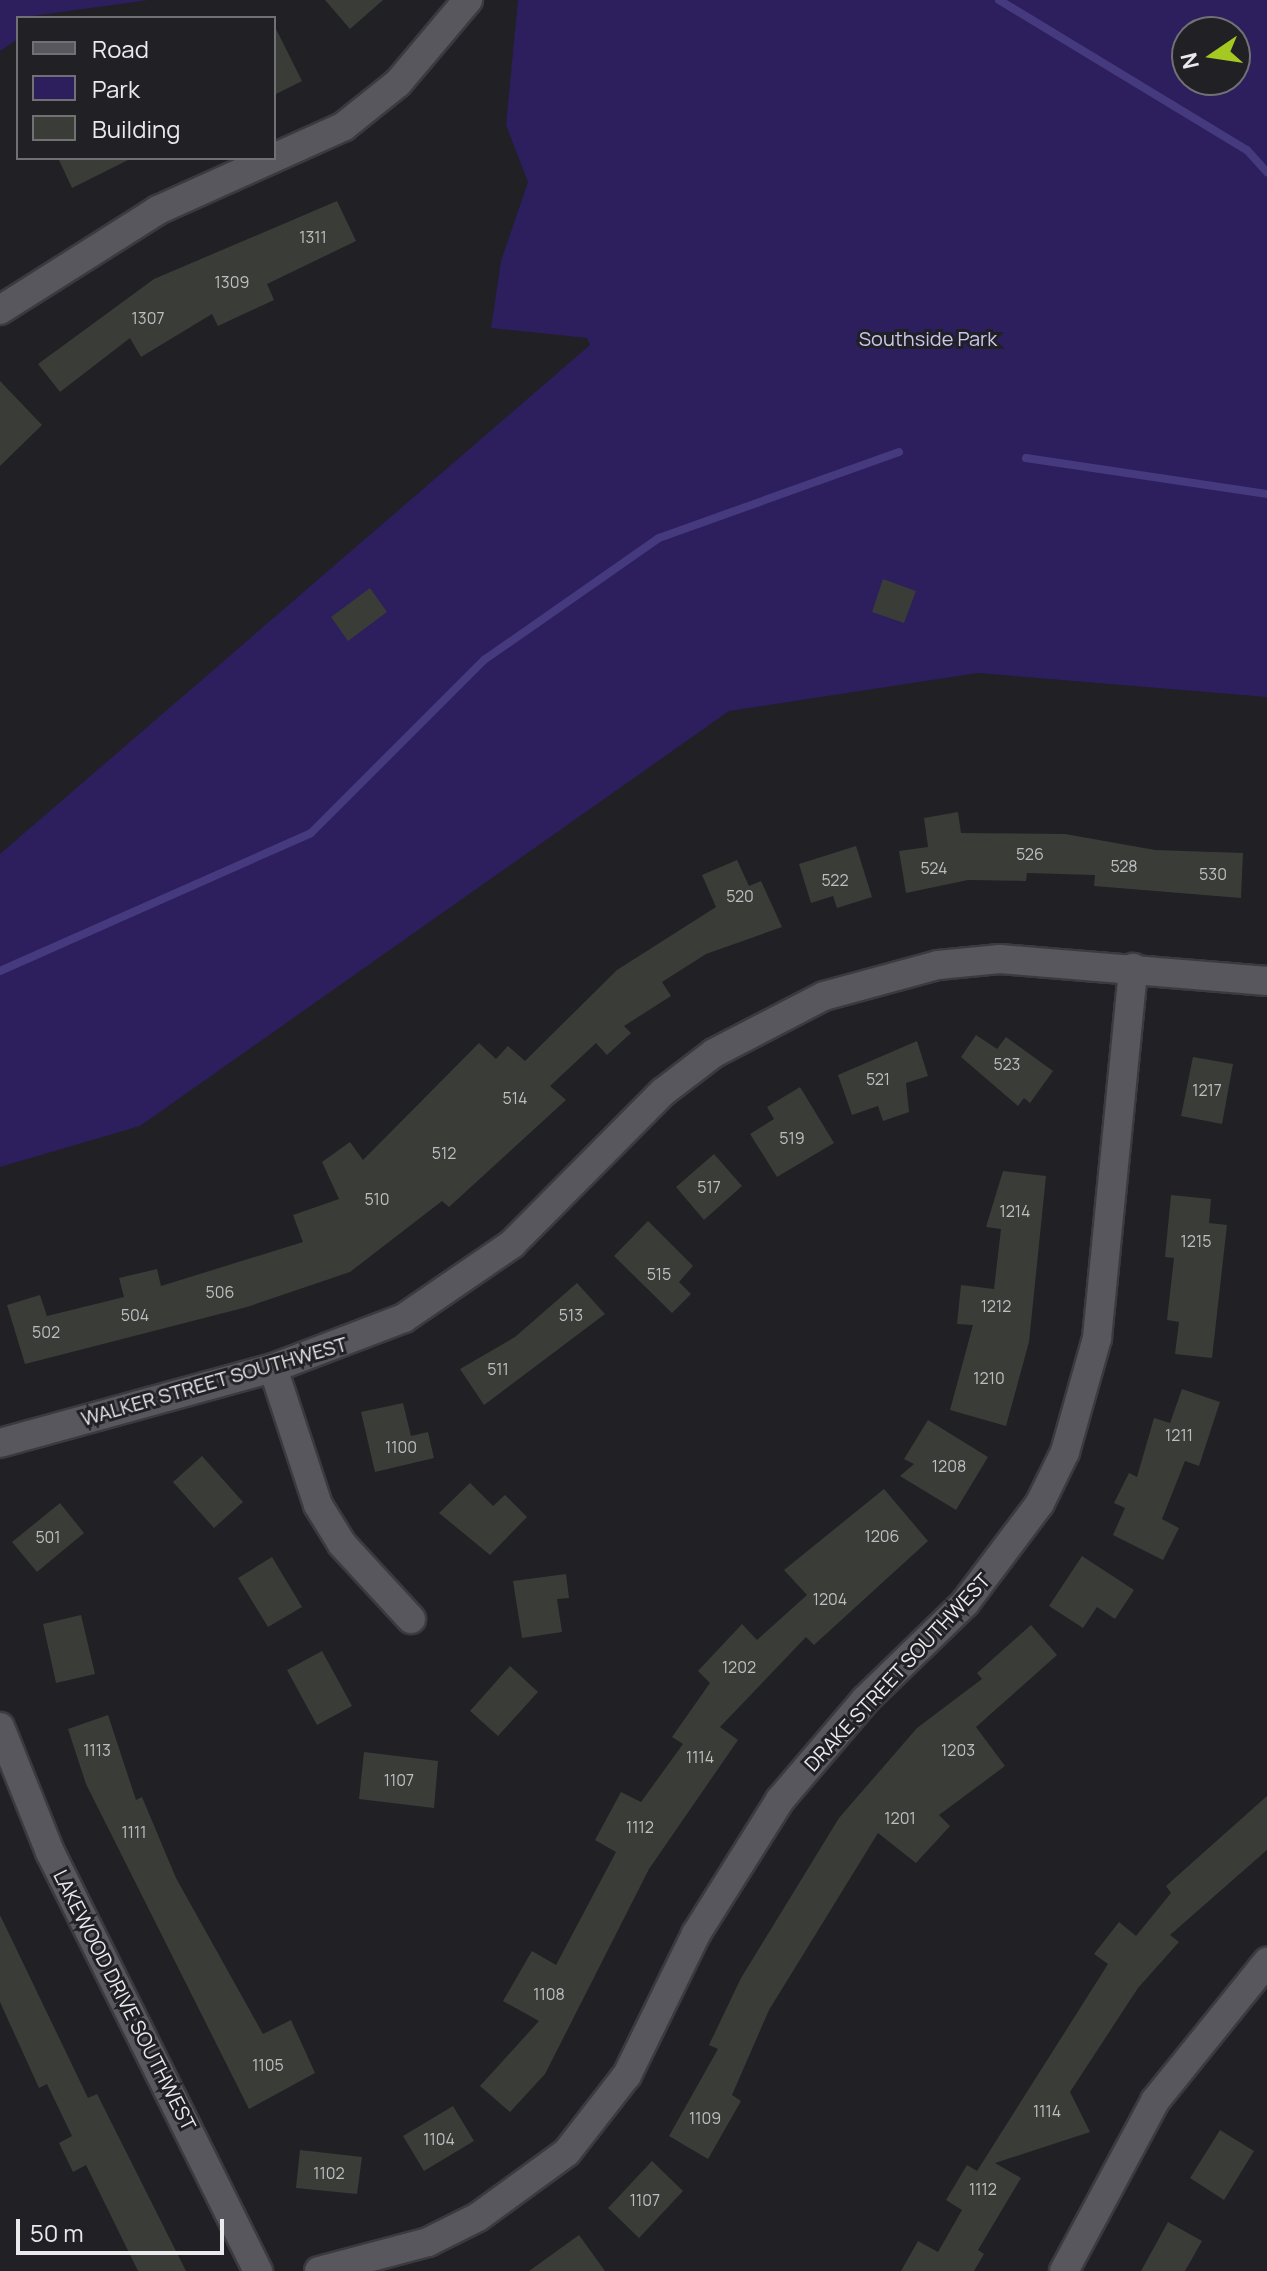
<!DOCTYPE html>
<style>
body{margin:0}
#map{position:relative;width:1267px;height:2271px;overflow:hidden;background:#202025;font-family:Manrope,sans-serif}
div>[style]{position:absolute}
.green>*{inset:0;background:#2d1e5e}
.stream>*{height:8px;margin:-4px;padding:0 4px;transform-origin:4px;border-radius:4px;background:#463a7e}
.building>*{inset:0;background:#3a3c37}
.roads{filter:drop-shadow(2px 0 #3b3b3f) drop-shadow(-2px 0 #3b3b3f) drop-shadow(0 2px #3b3b3f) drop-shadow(0 -2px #3b3b3f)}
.minor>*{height:28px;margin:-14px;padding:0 14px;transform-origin:14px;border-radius:14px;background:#58575d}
span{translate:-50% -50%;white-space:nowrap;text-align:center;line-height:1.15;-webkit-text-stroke:6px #202025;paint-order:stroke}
.number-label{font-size:16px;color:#bebec0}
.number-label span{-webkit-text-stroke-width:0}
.park-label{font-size:20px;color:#c9c6ee}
.street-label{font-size:20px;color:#eaeaed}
.legend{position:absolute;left:16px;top:16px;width:260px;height:144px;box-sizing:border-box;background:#202025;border:2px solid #717175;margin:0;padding:10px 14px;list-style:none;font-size:24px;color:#eaeaed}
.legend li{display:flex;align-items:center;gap:16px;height:40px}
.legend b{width:40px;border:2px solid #717175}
.north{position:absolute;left:1171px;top:16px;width:80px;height:80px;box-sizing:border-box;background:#202025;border:2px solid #717175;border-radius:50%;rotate:257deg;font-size:22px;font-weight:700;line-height:32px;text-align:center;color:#eaeaed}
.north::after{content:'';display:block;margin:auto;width:28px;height:36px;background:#a5c823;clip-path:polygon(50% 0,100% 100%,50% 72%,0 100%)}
.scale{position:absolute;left:16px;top:2219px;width:208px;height:36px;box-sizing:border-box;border:4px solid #eaeaed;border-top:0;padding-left:10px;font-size:24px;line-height:28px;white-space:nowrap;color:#eaeaed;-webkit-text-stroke:6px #202025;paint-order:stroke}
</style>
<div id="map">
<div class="green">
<div style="clip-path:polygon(0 0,149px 0,18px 18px,18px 39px,0 51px)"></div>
<div style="clip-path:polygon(evenodd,518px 0,1267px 0,1267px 697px,978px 673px,729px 711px,140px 1126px,0 1167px,0 854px,590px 345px,587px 338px,491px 328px,501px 261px,528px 182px,506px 125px,518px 0,1187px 32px,1235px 32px,1235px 80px,1187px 80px,1187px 32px)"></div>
</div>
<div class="stream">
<div style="left:999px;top:0;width:290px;rotate:31.2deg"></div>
<div style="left:1247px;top:150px;width:30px;rotate:48deg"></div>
<div style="left:1026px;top:458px;width:244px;rotate:8.5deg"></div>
<div style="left:0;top:971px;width:340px;rotate:-23.9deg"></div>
<div style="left:311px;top:833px;width:245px;rotate:-45deg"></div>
<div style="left:484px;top:660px;width:213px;rotate:-34.9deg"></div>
<div style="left:659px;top:538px;width:255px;rotate:-19.7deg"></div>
</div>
<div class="building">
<div style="clip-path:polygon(325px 0,383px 0,350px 29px)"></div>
<div style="clip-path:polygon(274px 25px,302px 81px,274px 95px)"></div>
<div style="clip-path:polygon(58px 158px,132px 158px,72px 188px)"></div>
<div style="clip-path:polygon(337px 201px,356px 241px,267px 284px,274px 300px,218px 326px,212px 314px,141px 357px,130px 338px,60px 392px,38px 364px,154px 279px)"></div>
<div style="clip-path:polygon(0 381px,42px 425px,0 466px)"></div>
<div style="clip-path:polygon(883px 579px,916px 591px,904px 623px,872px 612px)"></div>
<div style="clip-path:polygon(370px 588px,387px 612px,348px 641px,331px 617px)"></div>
<div style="clip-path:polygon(958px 812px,961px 833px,1065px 834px,1155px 850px,1243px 853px,1241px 898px,1094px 886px,1095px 875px,1027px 873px,1026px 881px,968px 880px,906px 893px,899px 851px,928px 847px,924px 818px)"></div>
<div style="clip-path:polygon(856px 846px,872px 897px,837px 908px,833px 896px,811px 903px,799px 864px)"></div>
<div style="clip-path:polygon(737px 860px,749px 886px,761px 881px,782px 927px,706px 954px,662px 982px,671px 996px,624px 1026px,631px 1033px,607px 1055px,596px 1043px,550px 1086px,566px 1100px,449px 1207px,442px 1201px,350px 1272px,247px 1307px,25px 1364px,7px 1305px,40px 1295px,47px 1316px,124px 1297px,119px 1278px,157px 1269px,161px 1286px,303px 1242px,293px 1215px,339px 1199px,322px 1162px,350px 1142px,363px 1160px,479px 1043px,496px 1059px,508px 1046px,525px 1061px,617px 970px,716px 907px,702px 875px)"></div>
<div style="clip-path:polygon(976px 1035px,997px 1049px,1006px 1037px,1053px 1071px,1030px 1103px,1024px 1098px,1018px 1106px,961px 1057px)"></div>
<div style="clip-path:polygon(917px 1041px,928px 1076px,906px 1083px,909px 1112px,883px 1121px,878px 1106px,852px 1115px,838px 1075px)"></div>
<div style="clip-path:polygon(1193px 1057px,1233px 1064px,1222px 1124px,1181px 1116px)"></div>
<div style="clip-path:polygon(800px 1087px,834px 1143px,777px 1177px,750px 1134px,774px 1119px,767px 1107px)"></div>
<div style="clip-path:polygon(714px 1154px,742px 1186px,704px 1220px,676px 1187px)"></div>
<div style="clip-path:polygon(1003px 1171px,1046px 1176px,1029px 1342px,1006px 1426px,950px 1410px,973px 1325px,957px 1324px,961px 1285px,994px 1289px,1001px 1229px,986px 1227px)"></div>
<div style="clip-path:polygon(1171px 1195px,1211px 1199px,1209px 1223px,1227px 1225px,1212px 1358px,1175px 1354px,1179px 1322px,1167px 1320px,1174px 1258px,1165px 1257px)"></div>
<div style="clip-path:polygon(648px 1221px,693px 1266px,679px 1282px,691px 1294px,672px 1313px,614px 1256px)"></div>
<div style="clip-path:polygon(577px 1283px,605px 1314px,484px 1405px,460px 1369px,515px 1337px)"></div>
<div style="clip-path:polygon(1182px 1389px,1220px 1402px,1199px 1466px,1185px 1461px,1162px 1519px,1179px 1528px,1163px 1560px,1113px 1535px,1125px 1508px,1114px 1503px,1129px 1473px,1137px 1477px,1154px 1418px,1170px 1423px)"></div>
<div style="clip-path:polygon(403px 1403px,411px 1436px,428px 1432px,434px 1458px,375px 1472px,361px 1412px)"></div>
<div style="clip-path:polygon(928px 1420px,988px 1457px,956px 1510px,900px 1476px,914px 1464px,904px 1459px)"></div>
<div style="clip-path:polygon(202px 1456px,243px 1502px,214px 1528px,173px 1482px)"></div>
<div style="clip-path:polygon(470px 1483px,493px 1506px,505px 1495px,527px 1517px,490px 1555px,439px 1513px)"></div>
<div style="clip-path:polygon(884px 1489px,928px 1541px,814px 1645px,806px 1637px,720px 1727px,738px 1740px,649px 1869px,545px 2074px,510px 2112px,480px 2086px,539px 2021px,503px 2001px,532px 1951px,556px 1965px,616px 1852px,595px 1840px,621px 1792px,641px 1802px,683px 1744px,672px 1737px,710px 1683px,698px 1671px,742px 1624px,757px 1640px,807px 1595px,784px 1570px)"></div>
<div style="clip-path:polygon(60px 1503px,84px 1533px,37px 1572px,12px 1542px)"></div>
<div style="clip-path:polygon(1082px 1556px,1134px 1590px,1115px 1619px,1097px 1607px,1083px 1628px,1049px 1606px)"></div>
<div style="clip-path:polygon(272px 1557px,302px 1607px,268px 1627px,238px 1578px)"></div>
<div style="clip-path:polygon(566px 1574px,569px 1598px,557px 1599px,562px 1632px,522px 1638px,513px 1581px)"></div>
<div style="clip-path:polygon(81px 1615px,95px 1674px,56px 1683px,43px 1624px)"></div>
<div style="clip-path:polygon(1031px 1625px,1057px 1655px,976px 1727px,1005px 1766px,939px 1815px,950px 1826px,916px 1863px,878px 1833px,769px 2010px,732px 2095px,741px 2101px,708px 2159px,669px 2136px,718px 2049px,709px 2045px,741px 1978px,839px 1818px,917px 1728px,982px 1679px,977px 1673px)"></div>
<div style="clip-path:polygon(322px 1651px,352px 1706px,317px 1725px,287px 1670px)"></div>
<div style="clip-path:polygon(510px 1666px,538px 1692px,498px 1736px,470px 1711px)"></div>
<div style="clip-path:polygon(108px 1715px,136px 1800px,142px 1797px,176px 1878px,263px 2034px,291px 2020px,315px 2073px,249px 2109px,86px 1784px,68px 1729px)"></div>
<div style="clip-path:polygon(364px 1752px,438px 1761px,434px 1808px,359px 1799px)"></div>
<div style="clip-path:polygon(1267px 1796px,1267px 1850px,1170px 1935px,1179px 1942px,1138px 1988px,1070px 2092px,1090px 2132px,995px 2163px,1021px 2178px,978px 2250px,984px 2254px,974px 2271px,901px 2271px,918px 2241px,938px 2252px,962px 2210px,946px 2200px,967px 2165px,977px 2171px,1108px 1964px,1094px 1954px,1119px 1922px,1136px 1936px,1171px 1893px,1166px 1886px)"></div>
<div style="clip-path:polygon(0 1915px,88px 2098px,97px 2094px,186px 2271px,138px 2271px,86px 2165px,73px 2172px,59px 2143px,72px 2136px,47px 2084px,39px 2088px,0 2002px)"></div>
<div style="clip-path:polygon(453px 2106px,474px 2141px,424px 2171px,403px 2136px)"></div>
<div style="clip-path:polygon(1220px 2130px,1254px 2151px,1224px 2200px,1190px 2178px)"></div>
<div style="clip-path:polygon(300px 2150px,362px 2157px,357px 2194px,296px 2188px)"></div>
<div style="clip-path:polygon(652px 2161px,683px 2191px,639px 2238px,608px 2208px)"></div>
<div style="clip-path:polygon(1168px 2222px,1202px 2241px,1185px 2271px,1141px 2271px)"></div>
<div style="clip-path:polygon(579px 2235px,605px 2271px,529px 2271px)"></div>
</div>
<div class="roads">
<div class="minor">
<div style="left:0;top:310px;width:187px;rotate:-32.3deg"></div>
<div style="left:158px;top:210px;width:203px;rotate:-24.2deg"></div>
<div style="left:343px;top:127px;width:70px;rotate:-38.7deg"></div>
<div style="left:398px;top:83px;width:109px;rotate:-49.9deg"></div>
<div style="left:273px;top:1368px;width:144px;rotate:71.8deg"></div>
<div style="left:318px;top:1505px;width:46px;rotate:58.4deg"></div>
<div style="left:342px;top:1544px;width:102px;rotate:47.4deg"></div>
<div style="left:0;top:1443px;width:283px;rotate:-15.4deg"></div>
<div style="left:273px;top:1368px;width:140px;rotate:-20.9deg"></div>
<div style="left:404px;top:1318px;width:131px;rotate:-34.4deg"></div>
<div style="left:512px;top:1244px;width:214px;rotate:-45.2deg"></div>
<div style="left:663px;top:1092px;width:64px;rotate:-37.4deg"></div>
<div style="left:714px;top:1053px;width:124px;rotate:-27.4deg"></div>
<div style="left:824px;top:996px;width:118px;rotate:-15.2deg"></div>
<div style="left:938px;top:965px;width:62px;rotate:-5.5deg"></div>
<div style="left:1000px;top:959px;width:268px;rotate:4.7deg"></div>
<div style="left:0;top:1727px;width:135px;rotate:68.2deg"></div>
<div style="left:50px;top:1852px;width:468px;rotate:63.6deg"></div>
<div style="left:319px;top:2271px;width:113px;rotate:-14.9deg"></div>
<div style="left:428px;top:2242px;width:56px;rotate:-26.6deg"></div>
<div style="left:478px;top:2217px;width:110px;rotate:-36.1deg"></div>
<div style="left:567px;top:2152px;width:98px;rotate:-52.1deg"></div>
<div style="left:627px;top:2075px;width:157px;rotate:-63.9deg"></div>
<div style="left:696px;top:1934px;width:158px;rotate:-57.9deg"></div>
<div style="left:780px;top:1800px;width:131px;rotate:-49.6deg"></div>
<div style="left:865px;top:1700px;width:139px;rotate:-44.1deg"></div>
<div style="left:965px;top:1603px;width:125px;rotate:-53.1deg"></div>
<div style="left:1040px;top:1503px;width:57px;rotate:-63.9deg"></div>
<div style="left:1065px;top:1452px;width:118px;rotate:-74.3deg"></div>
<div style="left:1097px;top:1338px;width:372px;rotate:-84.4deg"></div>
<div style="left:1064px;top:2271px;width:193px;rotate:-61.8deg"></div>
<div style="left:1155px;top:2101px;width:179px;rotate:-51.1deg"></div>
</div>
</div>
<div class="number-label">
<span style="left:313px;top:237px">1311</span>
<span style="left:232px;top:282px">1309</span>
<span style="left:148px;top:318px">1307</span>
<span style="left:1030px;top:854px">526</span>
<span style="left:1124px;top:866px">528</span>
<span style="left:934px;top:868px">524</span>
<span style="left:1213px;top:874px">530</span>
<span style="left:835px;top:880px">522</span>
<span style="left:740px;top:896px">520</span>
<span style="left:1007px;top:1064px">523</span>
<span style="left:878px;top:1079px">521</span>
<span style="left:1207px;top:1090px">1217</span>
<span style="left:515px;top:1098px">514</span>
<span style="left:792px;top:1138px">519</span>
<span style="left:444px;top:1153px">512</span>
<span style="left:709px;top:1187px">517</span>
<span style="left:377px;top:1199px">510</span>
<span style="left:1015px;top:1211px">1214</span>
<span style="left:1196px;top:1241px">1215</span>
<span style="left:659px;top:1274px">515</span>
<span style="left:220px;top:1292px">506</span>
<span style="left:996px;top:1306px">1212</span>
<span style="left:135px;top:1315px">504</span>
<span style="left:571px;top:1315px">513</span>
<span style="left:46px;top:1332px">502</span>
<span style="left:498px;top:1369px">511</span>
<span style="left:989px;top:1378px">1210</span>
<span style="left:1179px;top:1435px">1211</span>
<span style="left:401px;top:1447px">1100</span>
<span style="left:949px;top:1466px">1208</span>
<span style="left:882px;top:1536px">1206</span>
<span style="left:48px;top:1537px">501</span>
<span style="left:830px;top:1599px">1204</span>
<span style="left:739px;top:1667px">1202</span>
<span style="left:97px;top:1750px">1113</span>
<span style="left:958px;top:1750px">1203</span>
<span style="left:700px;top:1757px">1114</span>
<span style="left:399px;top:1780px">1107</span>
<span style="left:900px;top:1818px">1201</span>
<span style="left:640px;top:1827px">1112</span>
<span style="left:134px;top:1832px">1111</span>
<span style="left:549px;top:1994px">1108</span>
<span style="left:268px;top:2065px">1105</span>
<span style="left:1047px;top:2111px">1114</span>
<span style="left:705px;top:2118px">1109</span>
<span style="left:439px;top:2139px">1104</span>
<span style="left:329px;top:2173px">1102</span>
<span style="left:983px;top:2189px">1112</span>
<span style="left:645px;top:2200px">1107</span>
</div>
<div class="park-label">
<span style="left:928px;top:338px">Southside Park</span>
</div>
<div class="street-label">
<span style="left:214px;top:1381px;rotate:-16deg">WALKER STREET SOUTHWEST</span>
<span style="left:897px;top:1672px;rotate:-47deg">DRAKE STREET SOUTHWEST</span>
<span style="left:125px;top:2000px;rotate:63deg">LAKEWOOD DRIVE SOUTHWEST</span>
</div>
<ul class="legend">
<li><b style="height:10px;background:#58575d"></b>Road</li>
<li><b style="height:22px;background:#2d1e5e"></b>Park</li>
<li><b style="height:22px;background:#3a3c37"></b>Building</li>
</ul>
<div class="north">N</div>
<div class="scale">50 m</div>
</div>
